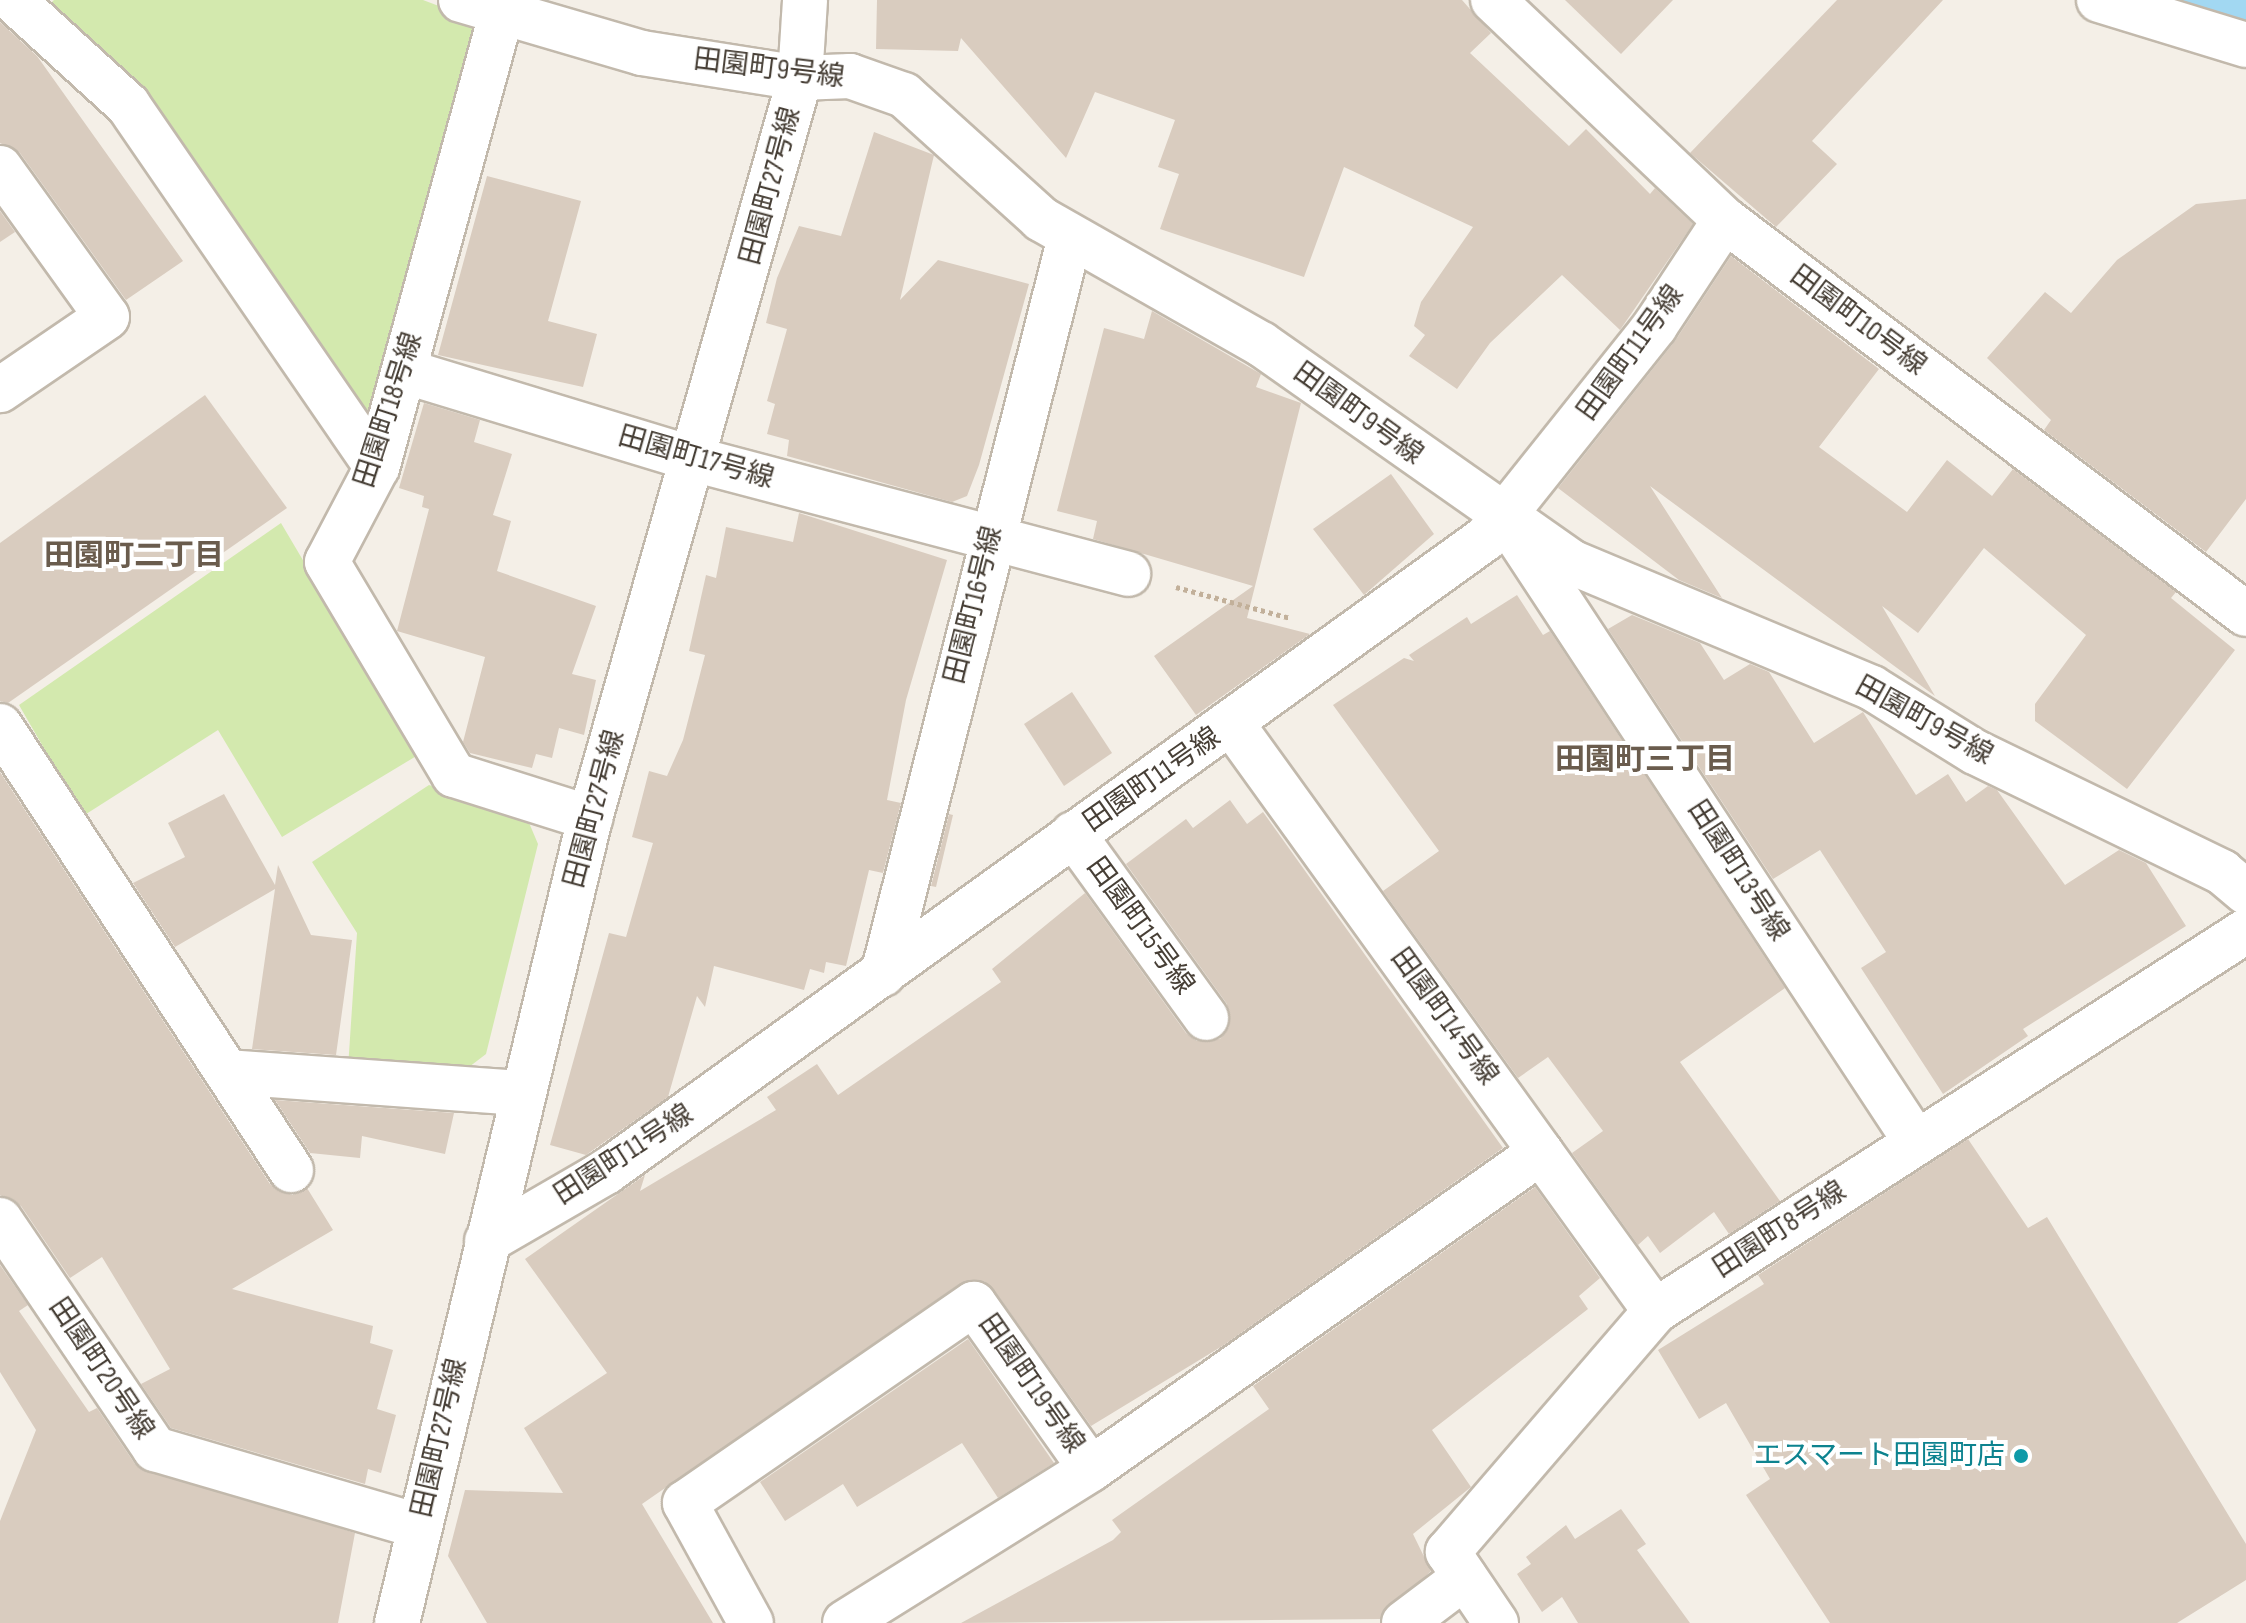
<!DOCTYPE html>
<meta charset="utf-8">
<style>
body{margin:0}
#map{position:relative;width:2246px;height:1623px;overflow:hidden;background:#f4efe7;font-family:"Sofia Sans Condensed","Noto Sans JP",sans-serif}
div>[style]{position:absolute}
.green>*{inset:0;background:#d3e9ae}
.water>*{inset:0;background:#a2d8f2}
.building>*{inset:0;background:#d9ccbf}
.path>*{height:5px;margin-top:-2.5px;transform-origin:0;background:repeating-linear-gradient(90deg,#c2b09a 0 4px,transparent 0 8px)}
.roads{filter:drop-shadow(2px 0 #c2b9ac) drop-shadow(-2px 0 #c2b9ac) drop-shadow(0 2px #c2b9ac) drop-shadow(0 -2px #c2b9ac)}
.minor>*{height:44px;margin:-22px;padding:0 22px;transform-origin:22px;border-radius:22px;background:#fff}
.dots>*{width:22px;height:22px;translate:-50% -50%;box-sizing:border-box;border:4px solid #fff;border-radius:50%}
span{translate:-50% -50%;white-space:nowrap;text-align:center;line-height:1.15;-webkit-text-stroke:8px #fff;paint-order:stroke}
.street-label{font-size:28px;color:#473f36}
.culture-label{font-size:28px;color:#0d838f}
.right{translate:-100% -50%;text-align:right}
.neighbourhood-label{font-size:30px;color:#6a5c4d;font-weight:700}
</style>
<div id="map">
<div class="green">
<div style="clip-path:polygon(54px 0,423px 0,481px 22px,372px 415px,359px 414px,46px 8px)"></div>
<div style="clip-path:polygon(281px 523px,418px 755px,282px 837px,218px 730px,83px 816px,19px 705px)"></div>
<div style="clip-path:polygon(429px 785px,527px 818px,538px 844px,486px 1054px,456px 1077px,348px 1068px,357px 933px,312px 862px)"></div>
</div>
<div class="water">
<div style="clip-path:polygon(2180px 0,2246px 0,2246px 20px)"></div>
</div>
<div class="building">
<div style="clip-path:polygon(877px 0,1462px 0,1491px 33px,1470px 53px,1569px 146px,1586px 129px,1650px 194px,1655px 188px,1693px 224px,1620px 330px,1562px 275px,1490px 343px,1457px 389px,1409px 356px,1425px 335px,1414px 326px,1421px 302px,1473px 227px,1344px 167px,1304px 277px,1160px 229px,1179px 174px,1158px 167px,1175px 120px,1095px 92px,1066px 158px,961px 38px,958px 51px,876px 49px)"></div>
<div style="clip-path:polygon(1565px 0,1673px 0,1621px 54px)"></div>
<div style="clip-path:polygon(1837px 0,1943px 0,1812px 141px,1837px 164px,1776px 227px,1690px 153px)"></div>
<div style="clip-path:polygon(0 22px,37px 56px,183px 261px,126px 300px,20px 153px,0 143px)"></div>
<div style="clip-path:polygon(874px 132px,934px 155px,900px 300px,938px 260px,1029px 284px,979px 465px,967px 496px,952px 502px,787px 456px,789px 440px,767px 434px,775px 404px,767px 401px,787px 329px,766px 323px,777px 278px,799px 226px,841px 236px)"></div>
<div style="clip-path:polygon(487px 176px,581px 201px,548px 321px,597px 334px,583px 387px,438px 355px)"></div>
<div style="clip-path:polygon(2246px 199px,2246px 499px,2206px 552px,2044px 430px,2051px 420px,1987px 358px,2045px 292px,2071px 313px,2117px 260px,2196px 204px)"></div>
<div style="clip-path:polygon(0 211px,15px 232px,0 242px)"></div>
<div style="clip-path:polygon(1731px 256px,1879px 369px,1819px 447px,1907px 512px,1947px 460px,1992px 496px,2013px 469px,2176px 592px,2171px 598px,2235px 650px,2127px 789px,2035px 721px,2035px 704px,2086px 635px,1984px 548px,1918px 633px,1882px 606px,1935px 696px,1650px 486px,1722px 598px,1679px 580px,1558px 488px,1675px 341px)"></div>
<div style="clip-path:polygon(1152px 311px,1261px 374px,1256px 387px,1301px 403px,1247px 618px,1310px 634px,1196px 715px,1154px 656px,1253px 586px,1093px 539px,1097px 521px,1057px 511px,1104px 328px,1144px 339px)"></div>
<div style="clip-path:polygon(205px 395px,287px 508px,8px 703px,0 701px,0 543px)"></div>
<div style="clip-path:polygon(424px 403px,480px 420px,474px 442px,512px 454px,493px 515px,511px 521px,497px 571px,596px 606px,572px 674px,596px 680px,584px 735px,559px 728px,552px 758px,536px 754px,532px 768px,470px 753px,463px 742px,485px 657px,397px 631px,429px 509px,422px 507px,424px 496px,399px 488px)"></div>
<div style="clip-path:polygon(1391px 474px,1434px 534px,1364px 595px,1313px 529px)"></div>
<div style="clip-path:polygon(799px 513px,947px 560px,906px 700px,887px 800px,901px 803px,883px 873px,869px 870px,846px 966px,826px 962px,824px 973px,810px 969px,804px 990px,714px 966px,705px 1007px,697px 996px,668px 1097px,586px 1155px,550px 1145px,609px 933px,626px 937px,653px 843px,632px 837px,649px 771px,667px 776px,683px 740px,705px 655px,689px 651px,706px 575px,716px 578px,726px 527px,793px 542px)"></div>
<div style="clip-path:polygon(1517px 595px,1543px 635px,1550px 631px,1785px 988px,1680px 1062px,1780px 1201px,1729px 1234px,1714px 1212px,1660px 1253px,1648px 1236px,1638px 1245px,1572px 1153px,1603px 1131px,1548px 1057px,1518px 1078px,1383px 891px,1439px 851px,1333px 705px,1404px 658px,1414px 661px,1409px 655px,1467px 617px,1471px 624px)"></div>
<div style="clip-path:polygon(1632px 615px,1700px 643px,1724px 680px,1750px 664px,1769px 672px,1814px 743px,1863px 712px,1916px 795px,1948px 774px,1966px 802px,1988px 786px,1997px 790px,2065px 885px,2119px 850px,2146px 863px,2186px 926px,2023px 1029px,2028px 1036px,1943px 1094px,1861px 968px,1886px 952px,1820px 850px,1773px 879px,1608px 629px)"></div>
<div style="clip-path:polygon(1072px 692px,1112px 753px,1064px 786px,1024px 724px)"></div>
<div style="clip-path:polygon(0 772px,270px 1184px,292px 1195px,307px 1188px,333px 1230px,232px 1289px,373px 1326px,370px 1343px,393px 1350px,377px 1409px,396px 1415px,381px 1473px,368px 1469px,365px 1484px,171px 1428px,141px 1384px,170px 1369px,102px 1257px,70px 1278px,21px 1206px,0 1195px)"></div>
<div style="clip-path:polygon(224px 794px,275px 885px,278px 865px,311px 935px,352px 940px,336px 1055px,252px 1049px,275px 889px,175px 947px,133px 883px,185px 857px,168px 823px)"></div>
<div style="clip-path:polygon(1230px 800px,1247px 824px,1263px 812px,1503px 1148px,1224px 1345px,1091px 1426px,994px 1290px,984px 1281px,961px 1283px,642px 1504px,713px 1623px,487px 1623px,448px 1556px,465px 1490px,563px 1493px,524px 1428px,607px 1373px,525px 1259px,645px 1175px,640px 1191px,776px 1110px,767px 1097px,817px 1064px,838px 1095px,1001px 982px,992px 969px,1085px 893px,1186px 1033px,1197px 1041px,1220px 1039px,1229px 1027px,1227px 1004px,1126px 864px,1186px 819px,1193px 828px)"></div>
<div style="clip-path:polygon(949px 814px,953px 815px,936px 887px,931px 886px)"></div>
<div style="clip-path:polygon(275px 1100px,454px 1113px,445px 1154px,362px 1136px,360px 1158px,310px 1153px)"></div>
<div style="clip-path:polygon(1968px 1139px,2028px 1228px,2047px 1217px,2246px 1544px,2246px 1580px,2177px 1623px,1830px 1623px,1746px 1495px,1770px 1479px,1726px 1403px,1699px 1419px,1658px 1350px,1764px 1284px,1758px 1275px)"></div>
<div style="clip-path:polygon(1535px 1187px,1600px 1278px,1579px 1296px,1588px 1309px,1432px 1430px,1471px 1487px,1413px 1534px,1431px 1571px,1380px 1619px,961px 1623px,1113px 1540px,1121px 1532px,1112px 1520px,1269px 1409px,1253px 1386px)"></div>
<div style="clip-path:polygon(0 1265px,28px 1305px,19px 1311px,89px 1412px,97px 1408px,135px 1464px,355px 1533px,338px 1623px,0 1623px,0 1521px,36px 1430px,0 1372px)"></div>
<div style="clip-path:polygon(968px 1339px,1054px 1463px,998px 1498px,962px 1443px,857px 1507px,843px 1484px,785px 1521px,760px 1482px)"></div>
<div style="clip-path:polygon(1621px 1509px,1646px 1544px,1637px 1550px,1690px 1623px,1578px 1623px,1562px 1597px,1542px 1612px,1517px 1574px,1531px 1564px,1526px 1557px,1566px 1525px,1575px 1539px)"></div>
</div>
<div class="path">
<div style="left:1176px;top:587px;width:118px;rotate:15.2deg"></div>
</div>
<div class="roads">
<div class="minor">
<div style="left:13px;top:0;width:156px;rotate:42.4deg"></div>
<div style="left:128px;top:105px;width:439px;rotate:55.5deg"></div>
<div style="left:461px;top:0;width:189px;rotate:16.3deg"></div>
<div style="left:642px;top:53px;width:160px;rotate:9deg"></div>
<div style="left:800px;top:78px;width:50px;rotate:-2.3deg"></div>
<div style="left:850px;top:76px;width:57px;rotate:19.4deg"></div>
<div style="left:904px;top:95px;width:185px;rotate:42.1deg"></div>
<div style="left:1041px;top:219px;width:253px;rotate:29.6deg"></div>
<div style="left:1261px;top:344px;width:379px;rotate:35.1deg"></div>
<div style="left:1571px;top:562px;width:326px;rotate:22.7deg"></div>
<div style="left:1872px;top:688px;width:121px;rotate:31.9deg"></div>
<div style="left:1975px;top:752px;width:275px;rotate:25.9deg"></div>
<div style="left:2222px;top:872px;width:31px;rotate:40deg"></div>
<div style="left:1493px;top:0;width:320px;rotate:43.5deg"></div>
<div style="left:1725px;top:220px;width:653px;rotate:37.1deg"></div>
<div style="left:2099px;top:0;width:154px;rotate:17deg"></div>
<div style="left:501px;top:15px;width:469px;rotate:105.3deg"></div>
<div style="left:377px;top:467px;width:107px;rotate:117.8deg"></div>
<div style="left:327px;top:562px;width:248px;rotate:59.2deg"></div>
<div style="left:454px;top:775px;width:143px;rotate:17.5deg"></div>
<div style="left:0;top:168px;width:183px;rotate:54.3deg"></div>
<div style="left:107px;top:317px;width:130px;rotate:145.7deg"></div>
<div style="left:404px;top:371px;width:306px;rotate:16.9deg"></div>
<div style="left:697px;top:460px;width:446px;rotate:14.8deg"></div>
<div style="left:1515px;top:533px;width:729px;rotate:56.64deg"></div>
<div style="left:1232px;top:724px;width:724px;rotate:54.22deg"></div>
<div style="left:0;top:726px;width:531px;rotate:56.76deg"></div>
<div style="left:1073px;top:834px;width:227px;rotate:54.1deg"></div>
<div style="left:883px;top:974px;width:760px;rotate:-75.76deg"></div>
<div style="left:227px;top:1072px;width:296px;rotate:4.1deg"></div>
<div style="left:0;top:1220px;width:277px;rotate:55.9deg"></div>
<div style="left:155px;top:1449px;width:275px;rotate:16.3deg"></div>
<div style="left:487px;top:1241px;width:138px;rotate:-30.1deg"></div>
<div style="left:606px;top:1172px;width:1085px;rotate:-35.77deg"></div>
<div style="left:1486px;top:538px;width:271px;rotate:-51.4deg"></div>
<div style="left:1655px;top:326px;width:127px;rotate:-56.6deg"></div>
<div style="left:1091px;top:1469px;width:550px;rotate:-35.16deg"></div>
<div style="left:397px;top:1623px;width:828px;rotate:-76.52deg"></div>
<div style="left:590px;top:818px;width:769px;rotate:-74.16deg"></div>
<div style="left:800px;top:78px;width:78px;rotate:-86.3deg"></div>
<div style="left:751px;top:1623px;width:137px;rotate:-118.8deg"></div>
<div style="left:685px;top:1503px;width:351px;rotate:-34.6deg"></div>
<div style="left:974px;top:1304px;width:202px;rotate:54.7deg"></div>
<div style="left:1091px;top:1469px;width:290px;rotate:148deg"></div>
<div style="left:1404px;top:1623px;width:76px;rotate:-37deg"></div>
<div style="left:1496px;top:1623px;width:86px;rotate:-124.1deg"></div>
<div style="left:1448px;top:1552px;width:318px;rotate:-49.3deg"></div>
<div style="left:1655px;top:1311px;width:703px;rotate:-32.74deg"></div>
</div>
</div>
<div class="dots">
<div style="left:2021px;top:1456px;background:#0f9aa8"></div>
</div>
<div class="street-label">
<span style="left:769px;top:69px;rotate:7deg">田園町9号線</span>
<span style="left:771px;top:186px;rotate:-75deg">田園町27号線</span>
<span style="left:1858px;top:321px;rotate:37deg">田園町10号線</span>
<span style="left:1631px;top:353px;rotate:-54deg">田園町11号線</span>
<span style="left:389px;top:410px;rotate:-72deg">田園町18号線</span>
<span style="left:1358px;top:414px;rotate:36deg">田園町9号線</span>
<span style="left:696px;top:458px;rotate:16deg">田園町17号線</span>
<span style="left:974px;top:605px;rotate:-76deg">田園町16号線</span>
<span style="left:1924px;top:721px;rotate:29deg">田園町9号線</span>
<span style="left:1152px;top:780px;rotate:-35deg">田園町11号線</span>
<span style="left:595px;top:809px;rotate:-75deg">田園町27号線</span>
<span style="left:1738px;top:871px;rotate:57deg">田園町13号線</span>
<span style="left:1140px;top:926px;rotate:54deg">田園町15号線</span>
<span style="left:1444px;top:1017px;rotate:54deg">田園町14号線</span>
<span style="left:624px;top:1155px;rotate:-33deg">田園町11号線</span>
<span style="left:1780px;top:1230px;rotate:-33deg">田園町8号線</span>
<span style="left:101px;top:1369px;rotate:56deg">田園町20号線</span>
<span style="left:1031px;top:1384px;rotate:55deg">田園町19号線</span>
<span style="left:440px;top:1438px;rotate:-77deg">田園町27号線</span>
</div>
<div class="culture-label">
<span class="right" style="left:2005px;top:1456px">エスマート田園町店</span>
</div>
<div class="neighbourhood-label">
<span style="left:134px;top:556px">田園町二丁目</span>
<span style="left:1645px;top:760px">田園町三丁目</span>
</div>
</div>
